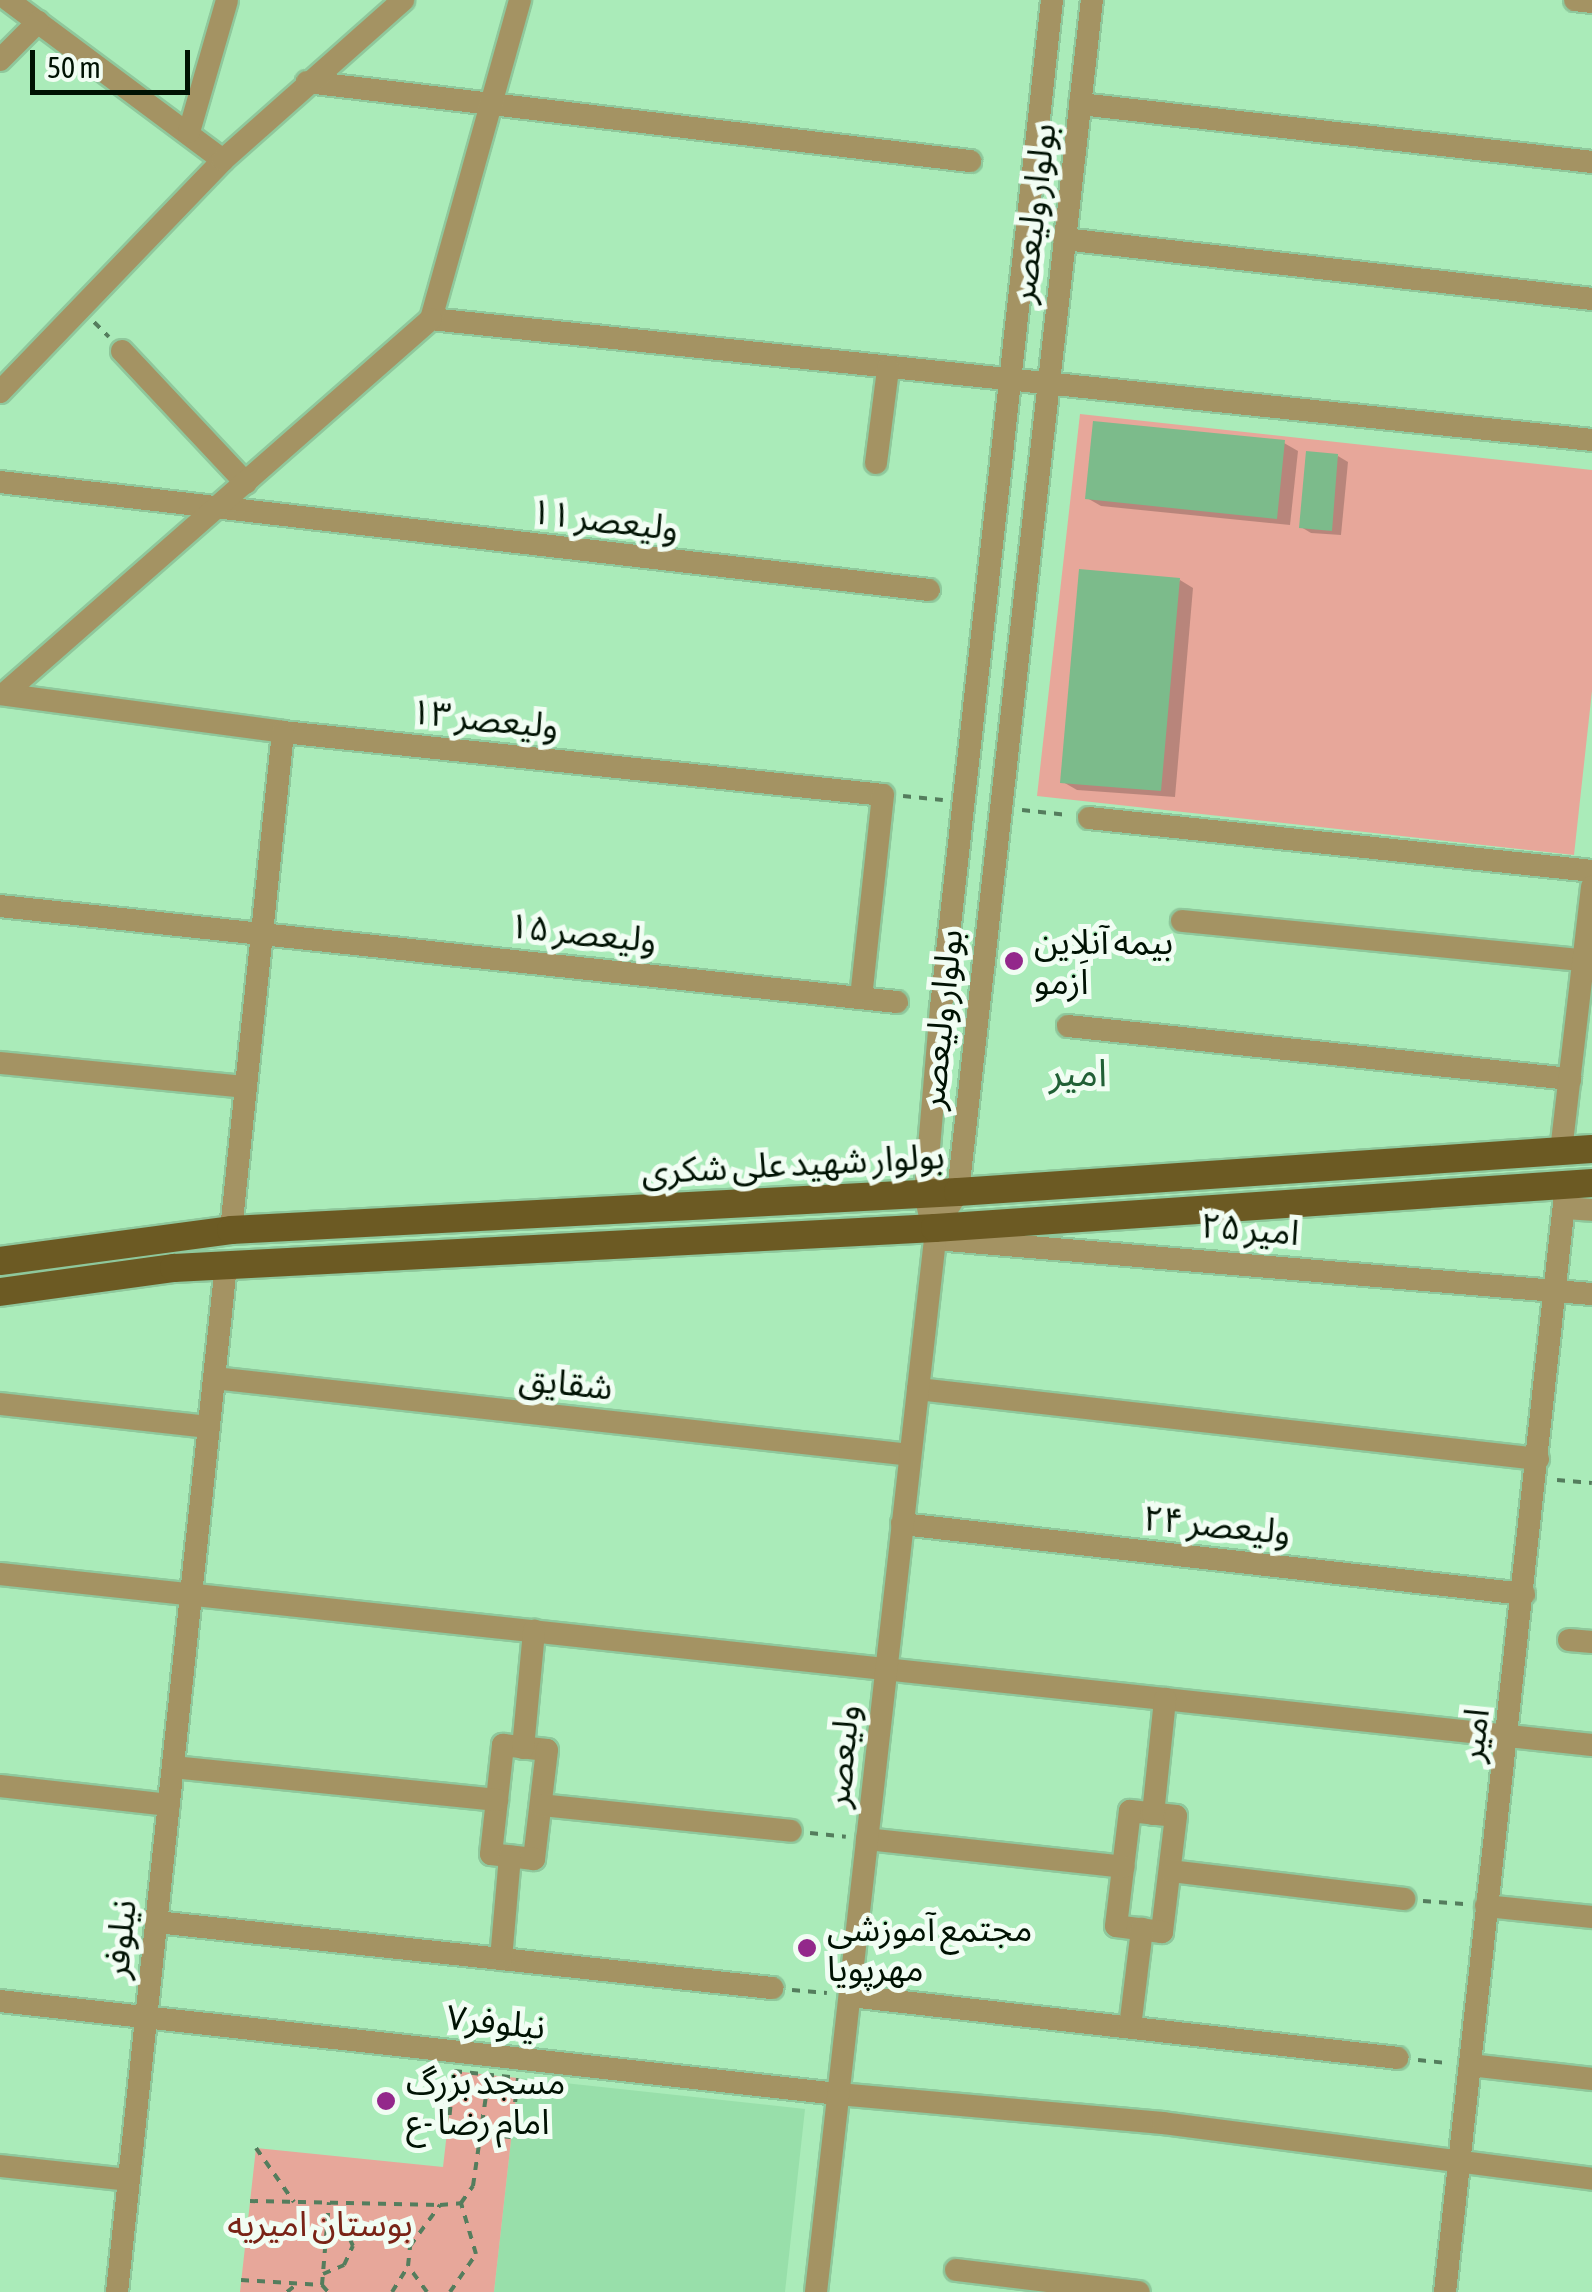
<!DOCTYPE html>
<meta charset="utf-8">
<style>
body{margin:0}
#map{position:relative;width:1592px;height:2292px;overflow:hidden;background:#aaebb9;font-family:"Asap Condensed","Noto Sans Arabic",sans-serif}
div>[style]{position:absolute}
.built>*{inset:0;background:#98dfaa}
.green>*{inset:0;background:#e7a79a}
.shadow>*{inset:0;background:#0003}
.building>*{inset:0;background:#7cbb8b}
.path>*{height:4px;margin-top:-2px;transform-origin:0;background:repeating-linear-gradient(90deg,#547d5d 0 8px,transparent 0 16px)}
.roads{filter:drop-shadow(2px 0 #8fc89c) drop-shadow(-2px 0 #8fc89c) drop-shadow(0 2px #8fc89c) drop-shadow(0 -2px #8fc89c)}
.minor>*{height:22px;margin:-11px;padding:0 11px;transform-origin:11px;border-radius:11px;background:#a49363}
.major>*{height:28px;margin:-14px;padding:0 14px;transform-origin:14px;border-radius:14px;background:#6c5a23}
.dots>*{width:28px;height:28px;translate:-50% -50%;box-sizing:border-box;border:5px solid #f1fdf3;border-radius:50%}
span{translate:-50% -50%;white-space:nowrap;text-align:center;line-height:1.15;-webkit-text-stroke:10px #f1fdf3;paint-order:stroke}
.street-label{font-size:35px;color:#001203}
.poi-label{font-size:35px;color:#001203}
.left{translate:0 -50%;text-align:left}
.park-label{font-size:35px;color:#792316}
.neighbourhood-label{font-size:38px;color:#216036}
.scale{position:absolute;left:30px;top:50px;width:160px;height:45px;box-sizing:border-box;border:5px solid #001203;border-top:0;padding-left:12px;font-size:30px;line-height:35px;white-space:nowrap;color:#001203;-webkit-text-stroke:8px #f1fdf3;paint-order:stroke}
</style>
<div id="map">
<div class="built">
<div style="clip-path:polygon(518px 2078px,805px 2109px,785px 2292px,494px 2292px)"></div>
</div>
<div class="green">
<div style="clip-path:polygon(1080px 414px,1592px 470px,1592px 691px,1574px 855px,1037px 796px)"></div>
<div style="clip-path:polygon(454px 2071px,518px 2078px,494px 2292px,240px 2292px,256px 2148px,443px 2167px)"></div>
</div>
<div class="shadow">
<div style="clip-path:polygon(1284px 443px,1298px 451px,1290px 525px,1101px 506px,1087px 498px)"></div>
<div style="clip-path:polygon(1338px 456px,1348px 462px,1341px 535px,1311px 533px,1301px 527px)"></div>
<div style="clip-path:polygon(1180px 580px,1193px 588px,1175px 797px,1077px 790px,1063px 782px)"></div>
</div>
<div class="building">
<div style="clip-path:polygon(1093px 421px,1285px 440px,1277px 519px,1085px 499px)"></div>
<div style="clip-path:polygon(1306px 451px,1338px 454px,1332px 531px,1299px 528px)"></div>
<div style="clip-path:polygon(1079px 569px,1180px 578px,1161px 791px,1060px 783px)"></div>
</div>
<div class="path">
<div style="left:94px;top:322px;width:21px;rotate:45deg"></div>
<div style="left:903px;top:796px;width:40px;rotate:5.7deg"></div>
<div style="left:1022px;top:810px;width:46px;rotate:6.2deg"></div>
<div style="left:1557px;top:1480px;width:35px;rotate:5deg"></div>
<div style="left:810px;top:1833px;width:36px;rotate:6deg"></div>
<div style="left:1423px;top:1901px;width:41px;rotate:4.2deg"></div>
<div style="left:792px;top:1990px;width:35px;rotate:5deg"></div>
<div style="left:1418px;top:2060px;width:30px;rotate:6deg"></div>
<div style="left:454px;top:2071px;width:64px;rotate:6.2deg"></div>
<div style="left:518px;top:2078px;width:59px;rotate:96.8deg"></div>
<div style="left:511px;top:2137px;width:63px;rotate:-174.6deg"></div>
<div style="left:448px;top:2131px;width:60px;rotate:-84.3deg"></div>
<div style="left:256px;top:2148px;width:66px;rotate:54.9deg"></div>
<div style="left:250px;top:2201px;width:190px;rotate:1.2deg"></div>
<div style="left:461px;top:2203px;width:21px;rotate:-55deg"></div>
<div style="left:473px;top:2186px;width:112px;rotate:-81.8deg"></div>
<div style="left:323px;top:2274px;width:23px;rotate:-23deg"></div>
<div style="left:344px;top:2265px;width:21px;rotate:-65deg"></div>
<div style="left:353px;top:2246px;width:17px;rotate:-114deg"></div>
<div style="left:346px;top:2230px;width:19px;rotate:-155deg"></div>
<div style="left:241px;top:2280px;width:81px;rotate:3.5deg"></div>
<div style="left:322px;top:2285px;width:9px;rotate:49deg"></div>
<div style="left:322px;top:2285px;width:83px;rotate:-85.2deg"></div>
<div style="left:287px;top:2292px;width:13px;rotate:-39deg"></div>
<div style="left:392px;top:2292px;width:31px;rotate:-58deg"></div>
<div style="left:427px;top:2292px;width:32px;rotate:-126deg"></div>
<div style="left:408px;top:2266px;width:20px;rotate:-84deg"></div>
<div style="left:410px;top:2246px;width:51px;rotate:-53.8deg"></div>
<div style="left:440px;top:2205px;width:21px;rotate:-5deg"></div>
<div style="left:450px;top:2292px;width:46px;rotate:-55.6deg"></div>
<div style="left:476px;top:2254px;width:53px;rotate:-106.4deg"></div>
</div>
<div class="roads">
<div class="minor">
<div style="left:8px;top:0;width:268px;rotate:36.7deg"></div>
<div style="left:1575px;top:0;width:17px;rotate:7deg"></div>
<div style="left:0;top:60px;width:54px;rotate:-45deg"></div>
<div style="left:307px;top:82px;width:668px;rotate:6.8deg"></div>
<div style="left:1080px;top:104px;width:515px;rotate:6.46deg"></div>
<div style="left:189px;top:132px;width:137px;rotate:-73.9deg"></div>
<div style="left:1064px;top:239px;width:531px;rotate:6.48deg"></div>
<div style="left:431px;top:319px;width:1167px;rotate:5.95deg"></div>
<div style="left:431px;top:319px;width:331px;rotate:-74.4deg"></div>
<div style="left:122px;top:351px;width:181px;rotate:46.8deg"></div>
<div style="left:0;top:392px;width:322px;rotate:-46.1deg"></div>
<div style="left:223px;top:160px;width:241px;rotate:-41.6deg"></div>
<div style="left:876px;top:463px;width:95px;rotate:-82.7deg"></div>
<div style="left:0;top:482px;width:935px;rotate:6.63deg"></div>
<div style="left:0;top:694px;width:286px;rotate:7.6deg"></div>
<div style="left:283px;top:732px;width:603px;rotate:5.99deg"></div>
<div style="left:883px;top:795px;width:204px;rotate:96.2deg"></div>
<div style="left:4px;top:694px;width:568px;rotate:-41.29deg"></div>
<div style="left:1089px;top:818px;width:506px;rotate:6.01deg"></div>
<div style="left:0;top:906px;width:902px;rotate:6.11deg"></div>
<div style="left:1182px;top:921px;width:412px;rotate:5.6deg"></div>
<div style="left:1068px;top:1026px;width:505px;rotate:6.03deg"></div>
<div style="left:0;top:1063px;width:247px;rotate:5.6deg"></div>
<div style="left:1561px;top:1151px;width:266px;rotate:-83.3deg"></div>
<div style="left:1565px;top:1208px;width:27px;rotate:4deg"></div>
<div style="left:935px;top:1228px;width:43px;rotate:-57.4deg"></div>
<div style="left:958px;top:1192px;width:1200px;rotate:-83.59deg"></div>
<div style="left:231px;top:1230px;width:501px;rotate:-84.04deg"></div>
<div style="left:935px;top:1239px;width:659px;rotate:4.79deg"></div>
<div style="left:214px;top:1378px;width:700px;rotate:6.31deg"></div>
<div style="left:918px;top:1389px;width:624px;rotate:6.44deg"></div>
<div style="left:0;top:1404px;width:210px;rotate:6.3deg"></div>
<div style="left:902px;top:1524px;width:626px;rotate:6.42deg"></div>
<div style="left:0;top:1574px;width:1601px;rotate:6.13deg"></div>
<div style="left:1569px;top:1640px;width:23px;rotate:5deg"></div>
<div style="left:503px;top:1745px;width:44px;rotate:6.5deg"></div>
<div style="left:547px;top:1750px;width:110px;rotate:96.8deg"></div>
<div style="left:534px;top:1859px;width:43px;rotate:-173.4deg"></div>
<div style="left:491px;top:1854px;width:110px;rotate:-83.7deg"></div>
<div style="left:523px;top:1748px;width:118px;rotate:-84.6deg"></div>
<div style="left:173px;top:1767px;width:326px;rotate:5.8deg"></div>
<div style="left:0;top:1786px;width:170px;rotate:6.4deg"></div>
<div style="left:541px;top:1805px;width:251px;rotate:5.9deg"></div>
<div style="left:1130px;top:1811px;width:46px;rotate:6.2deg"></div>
<div style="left:1176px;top:1816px;width:117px;rotate:96.9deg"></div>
<div style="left:1162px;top:1932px;width:46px;rotate:-172.6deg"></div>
<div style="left:1116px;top:1926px;width:116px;rotate:-83.1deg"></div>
<div style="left:1153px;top:1814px;width:116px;rotate:-84deg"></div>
<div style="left:867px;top:1839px;width:258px;rotate:6.2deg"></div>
<div style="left:1170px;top:1871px;width:236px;rotate:6.8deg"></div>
<div style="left:1486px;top:1906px;width:107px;rotate:5.9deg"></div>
<div style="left:156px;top:1922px;width:620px;rotate:6.12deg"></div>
<div style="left:501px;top:1959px;width:103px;rotate:-85deg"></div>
<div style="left:850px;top:1996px;width:551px;rotate:6.45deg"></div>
<div style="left:0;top:2001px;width:843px;rotate:6.33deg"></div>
<div style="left:838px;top:2094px;width:326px;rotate:5.1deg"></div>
<div style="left:1163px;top:2123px;width:433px;rotate:7.4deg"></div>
<div style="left:1130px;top:2027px;width:99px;rotate:-83deg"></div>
<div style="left:1470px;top:2065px;width:123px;rotate:6.5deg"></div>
<div style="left:0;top:2166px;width:129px;rotate:6.2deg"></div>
<div style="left:956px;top:2270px;width:184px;rotate:6.9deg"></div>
<div style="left:117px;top:2292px;width:1033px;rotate:-83.94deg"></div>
<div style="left:816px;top:2292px;width:1060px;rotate:-83.55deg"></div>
<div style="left:935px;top:1239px;width:46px;rotate:-102.5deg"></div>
<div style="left:925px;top:1194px;width:188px;rotate:-85.1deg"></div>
<div style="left:941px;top:1007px;width:1013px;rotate:-83.71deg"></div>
<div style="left:1445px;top:2292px;width:1114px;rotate:-83.76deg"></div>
</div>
<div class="major">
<div style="left:0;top:1261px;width:233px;rotate:-7.6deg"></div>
<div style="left:231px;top:1230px;width:728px;rotate:-2.99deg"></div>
<div style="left:958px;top:1192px;width:635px;rotate:-3.88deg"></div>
<div style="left:0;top:1292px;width:176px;rotate:-7.9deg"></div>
<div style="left:174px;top:1268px;width:762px;rotate:-3.01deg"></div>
<div style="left:935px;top:1228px;width:659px;rotate:-3.92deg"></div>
</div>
</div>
<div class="dots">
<div style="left:1014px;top:961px;background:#93288b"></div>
<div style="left:807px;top:1948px;background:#93288b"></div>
<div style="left:386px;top:2101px;background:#93288b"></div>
</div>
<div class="street-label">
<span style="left:1032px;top:213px;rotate:-83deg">بولوار ولیعصر</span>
<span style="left:605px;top:519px;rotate:7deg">ولیعصر ۱۱</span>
<span style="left:485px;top:718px;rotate:6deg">ولیعصر ۱۳</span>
<span style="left:583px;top:932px;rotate:6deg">ولیعصر ۱۵</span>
<span style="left:940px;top:1019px;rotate:-84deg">بولوار ولیعصر</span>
<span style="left:793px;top:1163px;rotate:-3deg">بولوار شهید علی شکری</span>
<span style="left:1250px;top:1228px;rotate:5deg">امیر ۲۵</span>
<span style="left:566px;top:1382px;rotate:6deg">شقایق</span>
<span style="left:1217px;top:1524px;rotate:6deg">ولیعصر ۲۴</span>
<span style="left:1473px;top:1735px;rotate:-83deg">امیر</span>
<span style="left:841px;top:1756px;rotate:-84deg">ولیعصر</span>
<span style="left:119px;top:1939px;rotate:-84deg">نیلوفر</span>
<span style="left:496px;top:2021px;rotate:6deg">نیلوفر۷</span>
</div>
<div class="poi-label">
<span class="left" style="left:1034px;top:961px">بیمه آنلاین<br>اَزمو</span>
<span class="left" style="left:827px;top:1948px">مجتمع آموزشی<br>مهرپویا</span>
<span class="left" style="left:406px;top:2101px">مسجد بزرگ<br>امام رضا -ع</span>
</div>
<div class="park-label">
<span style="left:320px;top:2223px">بوستان امیریه</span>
</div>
<div class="neighbourhood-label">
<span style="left:1078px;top:1073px">امیر</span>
</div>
<div class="scale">50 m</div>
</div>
